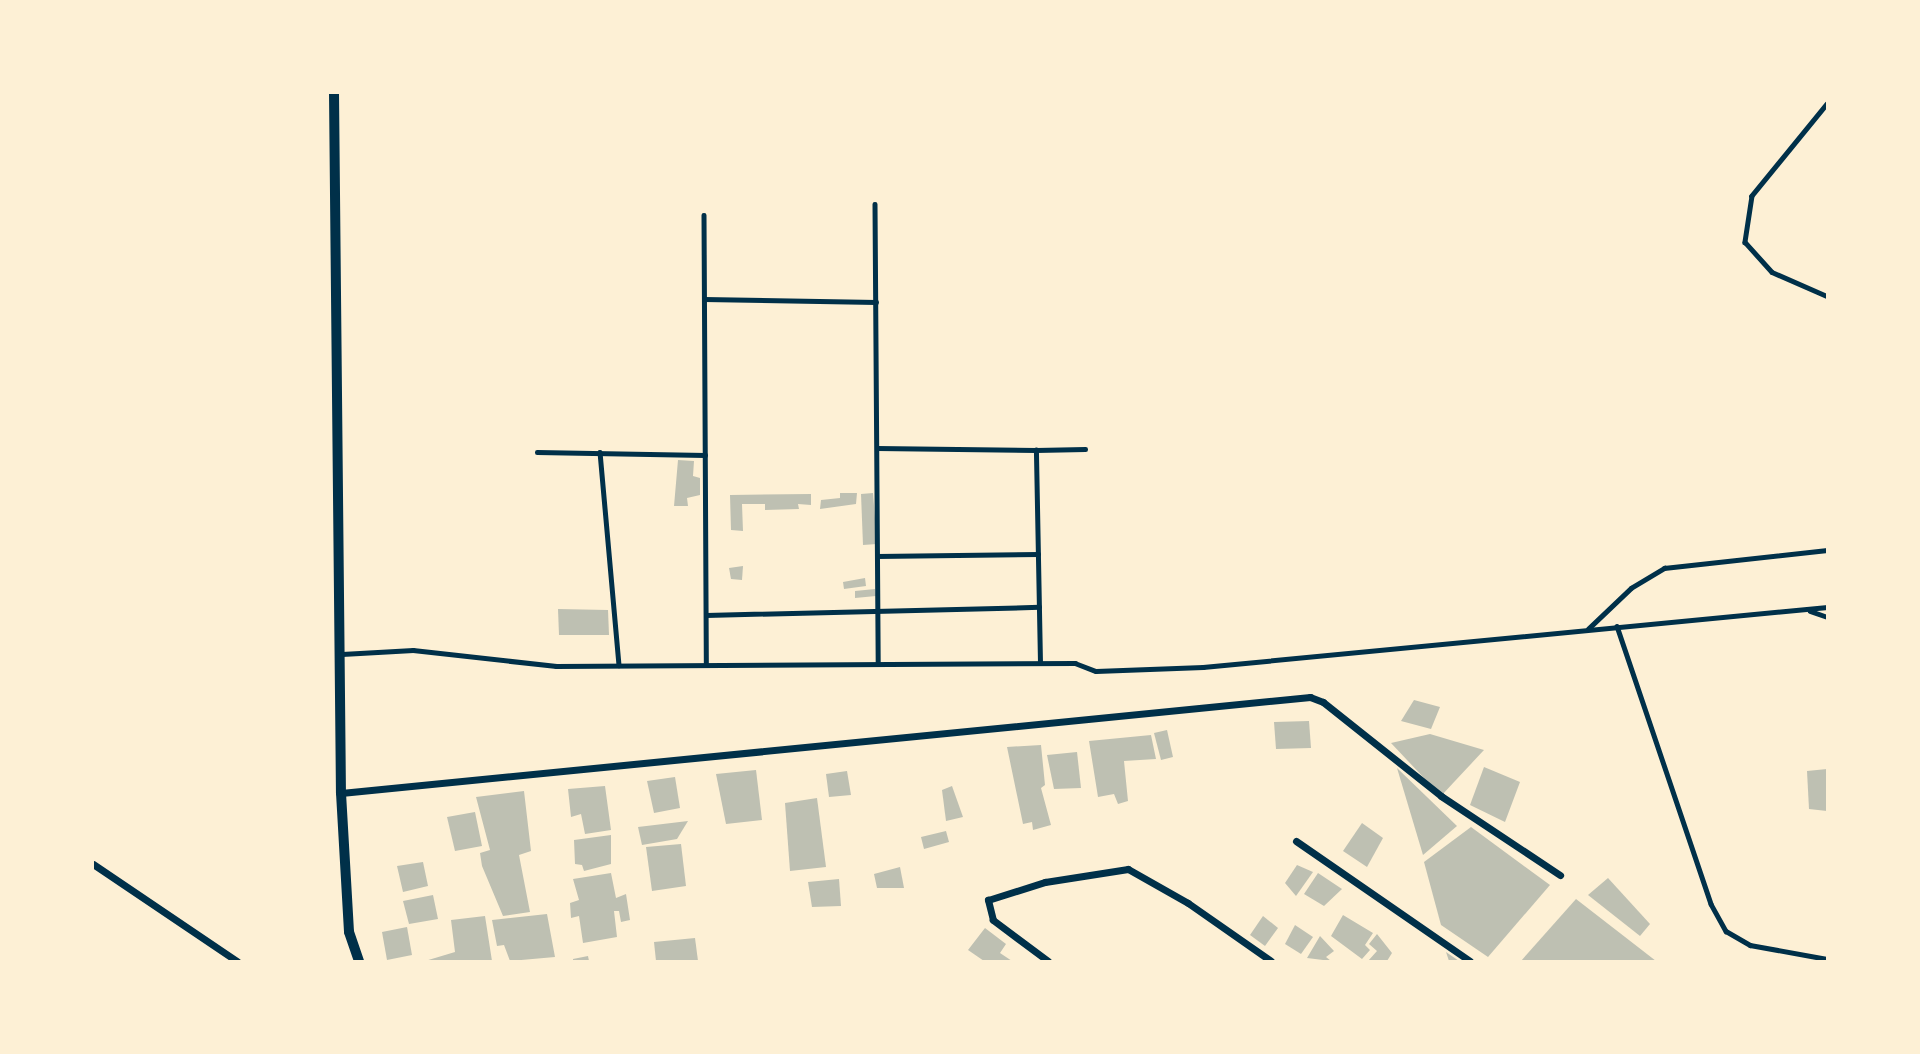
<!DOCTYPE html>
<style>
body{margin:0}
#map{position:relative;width:1920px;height:1054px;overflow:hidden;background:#fdf0d5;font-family:Overpass,sans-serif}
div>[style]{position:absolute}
.building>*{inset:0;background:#bec0b2}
.service>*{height:4.5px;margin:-2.25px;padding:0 2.25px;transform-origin:2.25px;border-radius:2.25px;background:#003049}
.minor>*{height:7px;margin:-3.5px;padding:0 3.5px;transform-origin:3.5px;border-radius:3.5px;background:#003049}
.tertiary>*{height:10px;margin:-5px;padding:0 5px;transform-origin:5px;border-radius:5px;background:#003049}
span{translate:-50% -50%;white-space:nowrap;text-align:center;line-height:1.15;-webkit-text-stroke:5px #fdf0d5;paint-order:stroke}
.frame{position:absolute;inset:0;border:94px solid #fdf0d5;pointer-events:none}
</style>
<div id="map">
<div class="building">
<div style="clip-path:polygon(678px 460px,694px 461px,693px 476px,700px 478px,700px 495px,687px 498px,688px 506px,674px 506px)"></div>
<div style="clip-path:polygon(840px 493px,857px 493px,856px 504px,820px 509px,821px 500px,840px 498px)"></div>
<div style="clip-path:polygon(873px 493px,877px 544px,863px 545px,861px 494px)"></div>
<div style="clip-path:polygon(811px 494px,811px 505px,798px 504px,799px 509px,765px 510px,765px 504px,742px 504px,743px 531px,731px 530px,730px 495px)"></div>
<div style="clip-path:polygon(743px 566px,742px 580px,731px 579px,729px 568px)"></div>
<div style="clip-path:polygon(865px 578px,866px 586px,844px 589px,843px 582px)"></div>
<div style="clip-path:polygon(875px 589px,876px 596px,855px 598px,855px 591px)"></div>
<div style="clip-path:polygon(558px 609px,608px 610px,609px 635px,559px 635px)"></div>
<div style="clip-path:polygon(1414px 700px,1440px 707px,1431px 729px,1401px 721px)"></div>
<div style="clip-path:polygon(1309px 721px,1311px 748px,1276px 749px,1274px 722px)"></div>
<div style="clip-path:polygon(1167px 730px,1173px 757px,1161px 760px,1154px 733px)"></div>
<div style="clip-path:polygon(1430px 734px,1484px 750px,1441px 796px,1391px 743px)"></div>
<div style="clip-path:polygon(1151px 735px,1156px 759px,1124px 761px,1128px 801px,1118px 804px,1114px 794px,1098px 797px,1089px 741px)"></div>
<div style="clip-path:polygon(1041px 745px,1045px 785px,1041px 788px,1051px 825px,1033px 830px,1032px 822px,1023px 824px,1007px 747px)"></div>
<div style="clip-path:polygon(1077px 752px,1081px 788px,1054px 789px,1047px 755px)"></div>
<div style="clip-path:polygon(1484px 767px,1520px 782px,1505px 822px,1470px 805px)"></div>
<div style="clip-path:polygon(1397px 768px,1457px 826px,1423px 855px)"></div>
<div style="clip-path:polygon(1827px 769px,1827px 811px,1809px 809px,1807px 771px)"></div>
<div style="clip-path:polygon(756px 770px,762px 820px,726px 824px,716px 774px)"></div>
<div style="clip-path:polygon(847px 771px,851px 795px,829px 797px,826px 774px)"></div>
<div style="clip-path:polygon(675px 777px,680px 808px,654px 813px,647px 781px)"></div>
<div style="clip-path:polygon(605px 786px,611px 830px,585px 834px,581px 814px,571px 817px,568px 789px)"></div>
<div style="clip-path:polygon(952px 786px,963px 817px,946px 821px,942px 790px)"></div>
<div style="clip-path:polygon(524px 791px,531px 851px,519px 855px,530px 912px,503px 916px,482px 866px,480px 853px,490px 850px,476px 797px)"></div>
<div style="clip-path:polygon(817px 798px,826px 867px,790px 871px,785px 803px)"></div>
<div style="clip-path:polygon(475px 812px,482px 846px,455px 851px,447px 817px)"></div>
<div style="clip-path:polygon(688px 821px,677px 839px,642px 845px,638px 827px)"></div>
<div style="clip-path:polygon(1362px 823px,1383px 838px,1367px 867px,1343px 851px)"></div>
<div style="clip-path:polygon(1471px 827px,1550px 885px,1488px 957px,1441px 925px,1424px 862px)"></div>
<div style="clip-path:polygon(946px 831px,949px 842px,924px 849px,921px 837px)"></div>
<div style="clip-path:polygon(611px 835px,611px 864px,584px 871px,582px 865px,575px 864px,574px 840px)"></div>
<div style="clip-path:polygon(681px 844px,686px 886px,652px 891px,646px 847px)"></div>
<div style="clip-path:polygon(423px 862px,428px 886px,403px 892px,397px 866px)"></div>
<div style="clip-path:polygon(1297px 865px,1313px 872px,1296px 896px,1285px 883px)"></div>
<div style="clip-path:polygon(900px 867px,904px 888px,877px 888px,874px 874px)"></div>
<div style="clip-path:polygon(611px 873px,616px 898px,626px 894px,630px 920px,621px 922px,619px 911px,614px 911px,617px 937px,583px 943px,579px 916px,571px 918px,570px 903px,579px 900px,573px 879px)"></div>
<div style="clip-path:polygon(1318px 873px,1342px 889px,1324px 906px,1304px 894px)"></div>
<div style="clip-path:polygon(1608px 878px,1650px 924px,1640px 936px,1588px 895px)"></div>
<div style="clip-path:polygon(839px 879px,841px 906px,812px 907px,808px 882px)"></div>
<div style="clip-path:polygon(433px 895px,438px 919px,409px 924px,403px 901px)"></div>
<div style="clip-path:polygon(1576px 899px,1656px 961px,1521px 961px)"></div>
<div style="clip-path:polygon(547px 914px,555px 957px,510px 961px,504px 945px,497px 946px,492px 920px)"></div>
<div style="clip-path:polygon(1343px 915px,1373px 933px,1365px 945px,1370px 950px,1362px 959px,1331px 936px)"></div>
<div style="clip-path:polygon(485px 916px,492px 961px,425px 961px,455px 952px,451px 920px)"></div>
<div style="clip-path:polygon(1263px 916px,1278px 928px,1265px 946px,1250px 935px)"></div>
<div style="clip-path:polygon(1295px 925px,1313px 937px,1301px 954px,1285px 944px)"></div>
<div style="clip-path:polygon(407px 927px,412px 955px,387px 960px,382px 932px)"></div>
<div style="clip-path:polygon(985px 928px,1006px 944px,1000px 953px,1012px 961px,984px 961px,968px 950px)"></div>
<div style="clip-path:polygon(1377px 934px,1392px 953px,1387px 961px,1368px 961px,1377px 951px,1369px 944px)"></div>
<div style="clip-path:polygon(1320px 936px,1334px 951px,1326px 957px,1331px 961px,1307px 958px)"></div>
<div style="clip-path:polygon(695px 938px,698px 961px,656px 961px,654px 942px)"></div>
<div style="clip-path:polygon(1446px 952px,1459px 961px,1449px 961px)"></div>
<div style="clip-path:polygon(588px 956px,589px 961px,573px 961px,573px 959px)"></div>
</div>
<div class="service">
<div style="left:1827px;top:104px;width:119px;rotate:129.2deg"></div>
<div style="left:1752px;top:196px;width:47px;rotate:98.7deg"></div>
<div style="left:1745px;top:242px;width:40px;rotate:48deg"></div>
<div style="left:1772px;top:272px;width:60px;rotate:23.6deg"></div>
<div style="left:875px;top:204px;width:460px;rotate:89.6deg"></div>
<div style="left:704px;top:215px;width:450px;rotate:89.7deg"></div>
<div style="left:704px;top:299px;width:172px;rotate:1deg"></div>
<div style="left:877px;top:448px;width:159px;rotate:0.7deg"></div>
<div style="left:537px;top:452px;width:168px;rotate:1deg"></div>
<div style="left:600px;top:452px;width:214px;rotate:84.9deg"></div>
<div style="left:877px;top:556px;width:161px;rotate:-0.7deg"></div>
<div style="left:1810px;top:611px;width:18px;rotate:19deg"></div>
<div style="left:706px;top:615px;width:333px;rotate:-1.4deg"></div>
<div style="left:1617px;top:626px;width:293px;rotate:71.3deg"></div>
<div style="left:1711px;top:904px;width:31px;rotate:61deg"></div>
<div style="left:1726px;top:931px;width:28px;rotate:30deg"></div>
<div style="left:1750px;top:945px;width:78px;rotate:10.3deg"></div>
<div style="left:1588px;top:629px;width:59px;rotate:-43.6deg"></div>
<div style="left:1631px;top:588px;width:39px;rotate:-31deg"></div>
<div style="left:1664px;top:568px;width:164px;rotate:-6.3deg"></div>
<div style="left:342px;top:654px;width:71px;rotate:-3.2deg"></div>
<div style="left:413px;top:650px;width:144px;rotate:6.4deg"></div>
<div style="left:556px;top:666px;width:519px;rotate:-0.33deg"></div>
<div style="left:1075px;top:663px;width:22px;rotate:21deg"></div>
<div style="left:1096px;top:671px;width:107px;rotate:-2.1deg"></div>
<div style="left:1203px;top:667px;width:627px;rotate:-5.49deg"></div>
<div style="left:1040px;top:663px;width:213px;rotate:-91.1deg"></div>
<div style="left:1036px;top:450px;width:49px;rotate:-1.2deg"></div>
</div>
<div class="minor">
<div style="left:341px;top:793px;width:974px;rotate:-5.66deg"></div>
<div style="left:1310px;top:697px;width:14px;rotate:21deg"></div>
<div style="left:1323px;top:702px;width:151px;rotate:38.5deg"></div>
<div style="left:1441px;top:796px;width:143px;rotate:33.6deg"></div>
<div style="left:1296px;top:841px;width:211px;rotate:34.6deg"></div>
<div style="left:93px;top:864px;width:174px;rotate:34deg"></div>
<div style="left:1048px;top:961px;width:69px;rotate:-143.3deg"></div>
<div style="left:993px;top:920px;width:21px;rotate:-104deg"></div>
<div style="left:988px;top:900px;width:60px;rotate:-17.5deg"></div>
<div style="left:1045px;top:882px;width:84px;rotate:-8.9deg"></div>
<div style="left:1128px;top:869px;width:69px;rotate:29.5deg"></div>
<div style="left:1188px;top:903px;width:101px;rotate:34.9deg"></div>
</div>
<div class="tertiary">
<div style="left:334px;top:93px;width:700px;rotate:89.43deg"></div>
<div style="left:341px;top:793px;width:139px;rotate:86.7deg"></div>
<div style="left:349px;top:932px;width:31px;rotate:71deg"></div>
</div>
<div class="frame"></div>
</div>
